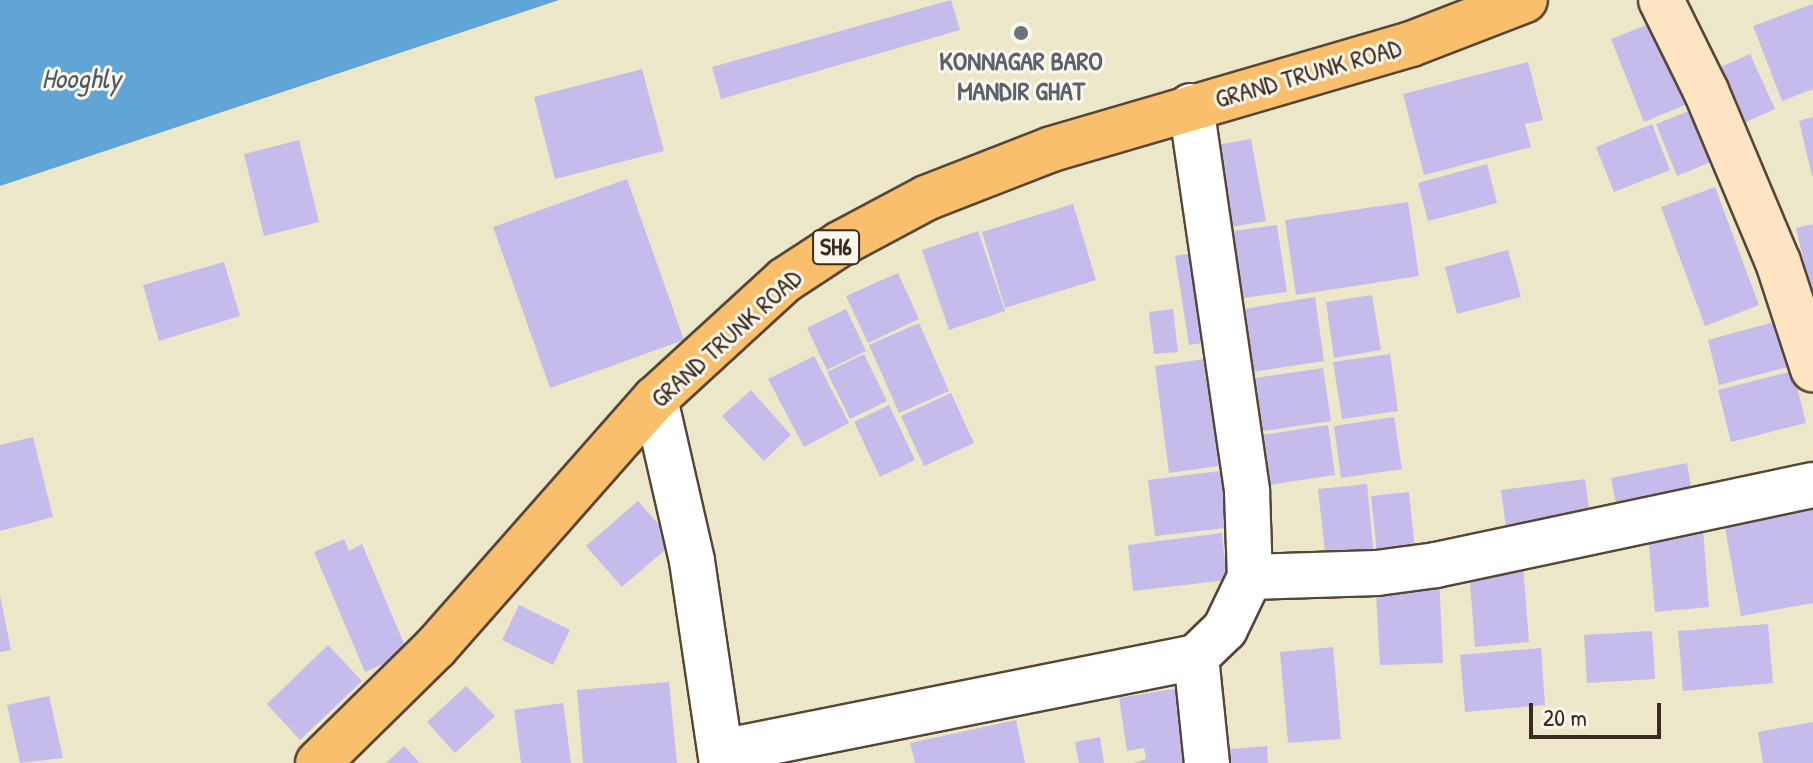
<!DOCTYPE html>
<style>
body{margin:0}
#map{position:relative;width:1813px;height:763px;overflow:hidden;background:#ede7c9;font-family:"Patrick Hand",sans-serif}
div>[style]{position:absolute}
.water>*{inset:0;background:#60a5d5}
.building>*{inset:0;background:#c5bceb}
.roads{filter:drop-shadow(2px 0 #564638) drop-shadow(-2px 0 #564638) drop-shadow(0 2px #564638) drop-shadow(0 -2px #564638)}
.street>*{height:44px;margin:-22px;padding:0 22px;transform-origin:22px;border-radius:22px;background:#fff}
.secondary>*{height:44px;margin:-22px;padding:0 22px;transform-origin:22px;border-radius:22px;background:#fde5c4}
.primary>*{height:44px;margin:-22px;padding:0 22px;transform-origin:22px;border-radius:22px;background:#f9bf6c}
.dots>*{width:22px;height:22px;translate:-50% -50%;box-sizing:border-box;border:4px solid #fbf7ec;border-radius:50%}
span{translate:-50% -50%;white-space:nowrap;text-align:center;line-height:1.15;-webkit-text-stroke:6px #fbf7ec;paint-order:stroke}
.shield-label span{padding:2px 6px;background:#fbf7ec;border:2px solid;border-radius:6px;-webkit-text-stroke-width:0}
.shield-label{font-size:24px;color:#3b2a1e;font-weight:700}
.worship-label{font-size:26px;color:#5b616d;font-weight:700}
.street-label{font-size:26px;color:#3b2a1e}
.water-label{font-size:28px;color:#4a5b67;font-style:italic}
.scale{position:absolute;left:1529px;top:703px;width:132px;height:36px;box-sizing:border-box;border:4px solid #3b2a1e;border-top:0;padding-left:10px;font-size:24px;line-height:28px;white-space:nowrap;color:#3b2a1e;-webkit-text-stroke:6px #fbf7ec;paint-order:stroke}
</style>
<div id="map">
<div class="water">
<div style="clip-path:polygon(0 0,559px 0,0 186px)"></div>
</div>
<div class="building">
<div style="clip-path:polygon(951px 0,960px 30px,721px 99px,712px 67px)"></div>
<div style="clip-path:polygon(1813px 4px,1813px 89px,1782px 101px,1753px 26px)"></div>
<div style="clip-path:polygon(1659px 20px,1692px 102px,1644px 122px,1611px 39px)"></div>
<div style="clip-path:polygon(1750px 54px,1775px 109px,1737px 126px,1712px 71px)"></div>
<div style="clip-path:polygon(1528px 62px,1543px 120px,1525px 124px,1531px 147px,1424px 175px,1403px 94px)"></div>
<div style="clip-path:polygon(642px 69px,664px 151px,555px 179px,534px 97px)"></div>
<div style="clip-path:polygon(1699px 107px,1720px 158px,1677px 176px,1656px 124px)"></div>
<div style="clip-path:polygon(1813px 117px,1813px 176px,1812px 176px,1799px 121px)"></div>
<div style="clip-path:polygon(1652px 124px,1670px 170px,1614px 192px,1596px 147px)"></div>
<div style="clip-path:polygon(1251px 139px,1266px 221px,1226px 228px,1211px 146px)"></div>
<div style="clip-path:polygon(299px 140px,319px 222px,264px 236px,244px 154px)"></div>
<div style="clip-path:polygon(1487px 164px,1497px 203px,1428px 221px,1418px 183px)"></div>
<div style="clip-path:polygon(627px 179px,684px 340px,550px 388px,493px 227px)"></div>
<div style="clip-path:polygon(1715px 187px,1759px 305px,1705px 326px,1661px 207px)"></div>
<div style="clip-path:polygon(1408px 202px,1419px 276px,1296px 295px,1285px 220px)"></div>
<div style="clip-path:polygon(1073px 204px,1096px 280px,1005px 308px,982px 232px)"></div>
<div style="clip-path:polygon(1813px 224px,1813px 296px,1812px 296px,1796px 228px)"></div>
<div style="clip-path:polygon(1277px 225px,1287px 292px,1242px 298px,1233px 231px)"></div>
<div style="clip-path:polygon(978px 231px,1005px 311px,949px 330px,922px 250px)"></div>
<div style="clip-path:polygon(1508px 250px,1521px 297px,1457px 314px,1445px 267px)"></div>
<div style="clip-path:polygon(1208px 251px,1222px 340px,1189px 345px,1175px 256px)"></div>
<div style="clip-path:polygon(224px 262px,240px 316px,159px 341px,143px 285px)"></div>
<div style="clip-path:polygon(898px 273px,919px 319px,868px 343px,846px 296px)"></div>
<div style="clip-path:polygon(1372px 295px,1381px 350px,1334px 358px,1326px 302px)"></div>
<div style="clip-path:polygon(1315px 297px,1324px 361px,1253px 372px,1244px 309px)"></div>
<div style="clip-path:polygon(846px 309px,866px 351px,827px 370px,807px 328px)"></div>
<div style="clip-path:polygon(1173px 309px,1178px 352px,1154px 354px,1149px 312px)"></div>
<div style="clip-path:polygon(1781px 320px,1792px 366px,1719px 385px,1708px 340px)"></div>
<div style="clip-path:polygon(919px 323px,949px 391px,899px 413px,869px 345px)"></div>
<div style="clip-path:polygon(864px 354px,887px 401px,850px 419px,827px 372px)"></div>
<div style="clip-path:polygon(1390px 354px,1398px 411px,1342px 419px,1333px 362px)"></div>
<div style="clip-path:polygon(814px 356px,849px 423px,804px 447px,768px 379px)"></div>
<div style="clip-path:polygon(1219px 357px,1233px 464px,1169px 473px,1155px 366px)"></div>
<div style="clip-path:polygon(1323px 368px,1331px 421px,1249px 433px,1241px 380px)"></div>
<div style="clip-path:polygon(1793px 371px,1806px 423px,1731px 442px,1718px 390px)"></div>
<div style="clip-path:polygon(751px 390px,791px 435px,764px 461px,722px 416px)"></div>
<div style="clip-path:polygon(951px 393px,974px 443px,924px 466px,901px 416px)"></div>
<div style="clip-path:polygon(889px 405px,915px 460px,880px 477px,854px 422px)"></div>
<div style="clip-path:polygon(1394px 417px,1402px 469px,1341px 478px,1334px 426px)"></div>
<div style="clip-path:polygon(1328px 425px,1335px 475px,1262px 486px,1255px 436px)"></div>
<div style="clip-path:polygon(33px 437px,53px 517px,0 531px,0 445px)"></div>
<div style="clip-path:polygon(1687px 463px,1694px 504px,1619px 518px,1611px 478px)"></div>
<div style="clip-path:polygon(1228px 470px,1234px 527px,1155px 536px,1148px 480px)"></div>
<div style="clip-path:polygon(1585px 479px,1591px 524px,1507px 535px,1501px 490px)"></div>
<div style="clip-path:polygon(1367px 484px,1374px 556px,1326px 561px,1318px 489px)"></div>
<div style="clip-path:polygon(1409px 492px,1416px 560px,1378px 564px,1371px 496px)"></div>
<div style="clip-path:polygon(638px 501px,674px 542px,622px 587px,586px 546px)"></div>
<div style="clip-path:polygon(1813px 505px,1813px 603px,1741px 616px,1724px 522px)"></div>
<div style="clip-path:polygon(1703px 529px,1709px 607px,1655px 612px,1648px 534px)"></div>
<div style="clip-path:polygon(1222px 533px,1227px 580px,1133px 591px,1128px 545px)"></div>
<div style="clip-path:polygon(344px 539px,349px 551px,362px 544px,408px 653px,365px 672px,314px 552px)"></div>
<div style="clip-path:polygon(1523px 565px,1529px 642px,1475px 647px,1469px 570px)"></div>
<div style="clip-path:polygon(1439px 574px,1443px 663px,1380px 665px,1375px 577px)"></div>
<div style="clip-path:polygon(0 595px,11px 650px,0 652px)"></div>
<div style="clip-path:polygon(519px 605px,570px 630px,553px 665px,502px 640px)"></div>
<div style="clip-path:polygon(1768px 624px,1773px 683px,1683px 691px,1678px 631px)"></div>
<div style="clip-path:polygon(1652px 631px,1655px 679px,1587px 683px,1584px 635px)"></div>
<div style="clip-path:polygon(328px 645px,362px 681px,300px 740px,267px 704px)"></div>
<div style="clip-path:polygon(1333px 647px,1341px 739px,1288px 743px,1280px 652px)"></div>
<div style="clip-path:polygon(1541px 648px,1545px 705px,1465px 712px,1460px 655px)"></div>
<div style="clip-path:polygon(669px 682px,677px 763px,583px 763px,577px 690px)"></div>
<div style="clip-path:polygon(466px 686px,495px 716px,455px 753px,427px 722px)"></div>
<div style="clip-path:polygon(1178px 688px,1190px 763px,1134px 763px,1146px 759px,1144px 748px,1127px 751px,1119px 698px)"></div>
<div style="clip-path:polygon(49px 696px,63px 758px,20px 763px,7px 705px)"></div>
<div style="clip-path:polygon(563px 703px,571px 763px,521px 763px,514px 710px)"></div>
<div style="clip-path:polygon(1016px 720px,1025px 763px,915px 763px,910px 743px)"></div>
<div style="clip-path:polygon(1813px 722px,1813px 763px,1763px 763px,1758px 732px)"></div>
<div style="clip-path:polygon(1100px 737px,1104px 763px,1079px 763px,1075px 742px)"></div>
<div style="clip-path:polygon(404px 746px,420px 763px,386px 763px)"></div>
<div style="clip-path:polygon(1267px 746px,1268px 763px,1217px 763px,1216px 750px)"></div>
</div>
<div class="roads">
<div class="street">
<div style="left:1191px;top:106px;width:390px;rotate:81.7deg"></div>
<div style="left:1247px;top:492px;width:85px;rotate:88deg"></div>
<div style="left:1250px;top:577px;width:127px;rotate:-1.8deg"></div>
<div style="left:1377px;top:573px;width:60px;rotate:-7.7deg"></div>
<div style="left:1436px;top:565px;width:385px;rotate:-12deg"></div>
<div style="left:655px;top:399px;width:166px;rotate:77.1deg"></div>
<div style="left:692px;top:561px;width:204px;rotate:81.6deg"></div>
<div style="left:1196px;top:657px;width:107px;rotate:84.1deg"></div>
<div style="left:721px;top:752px;width:484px;rotate:-11.3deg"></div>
<div style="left:1196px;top:657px;width:40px;rotate:-44deg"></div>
<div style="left:1225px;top:629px;width:58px;rotate:-64.3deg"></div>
</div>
<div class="secondary">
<div style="left:1661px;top:0;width:102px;rotate:63.7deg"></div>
<div style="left:1706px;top:91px;width:186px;rotate:67.2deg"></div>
<div style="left:1778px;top:262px;width:113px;rotate:71.9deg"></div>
</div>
<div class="primary">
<div style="left:318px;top:763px;width:165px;rotate:-44.5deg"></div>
<div style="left:436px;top:647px;width:331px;rotate:-48.6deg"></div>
<div style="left:655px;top:399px;width:176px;rotate:-42.5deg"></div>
<div style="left:785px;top:280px;width:66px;rotate:-33.2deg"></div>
<div style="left:840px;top:244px;width:98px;rotate:-28.1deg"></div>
<div style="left:926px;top:198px;width:135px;rotate:-21.3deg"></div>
<div style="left:1052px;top:149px;width:374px;rotate:-16.3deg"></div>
<div style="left:1411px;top:44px;width:122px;rotate:-21.1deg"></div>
</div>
</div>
<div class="dots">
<div style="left:1021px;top:33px;background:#6b7280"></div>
</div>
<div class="shield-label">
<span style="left:836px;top:247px">SH6</span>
</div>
<div class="worship-label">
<span style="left:1021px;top:76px">KONNAGAR BARO<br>MANDIR GHAT</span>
</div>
<div class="street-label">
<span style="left:1308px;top:73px;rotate:-16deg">GRAND TRUNK ROAD</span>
<span style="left:726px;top:338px;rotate:-42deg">GRAND TRUNK ROAD</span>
</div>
<div class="water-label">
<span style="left:81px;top:78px">Hooghly</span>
</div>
<div class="scale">20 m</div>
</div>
